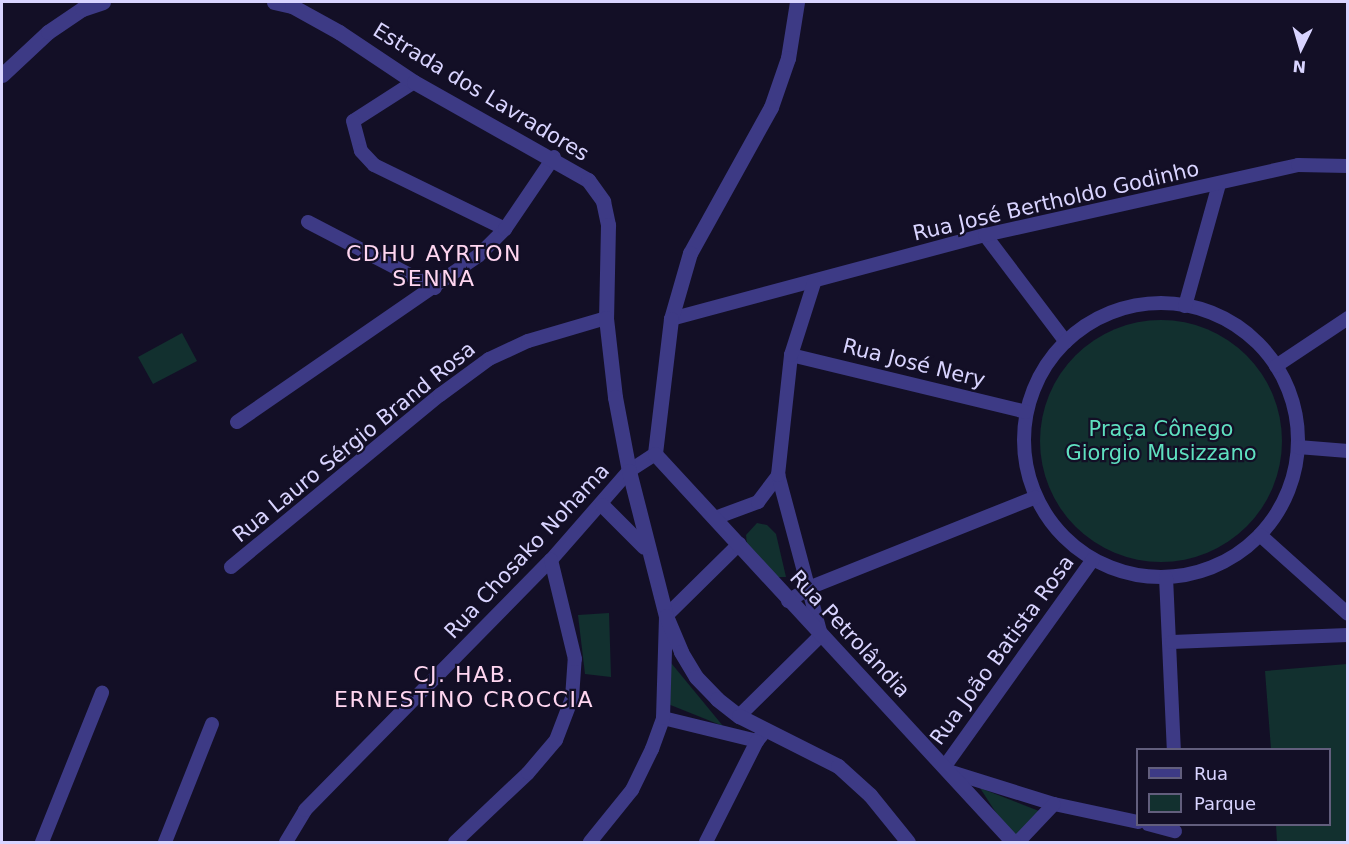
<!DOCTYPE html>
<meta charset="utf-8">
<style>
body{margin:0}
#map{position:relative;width:1349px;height:844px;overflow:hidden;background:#130f26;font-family:"DejaVu Sans",sans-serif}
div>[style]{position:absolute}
.green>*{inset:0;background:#12302f}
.round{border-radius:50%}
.minor>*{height:14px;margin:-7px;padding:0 7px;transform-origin:7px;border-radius:7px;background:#3d3a85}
.minor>.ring{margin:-7px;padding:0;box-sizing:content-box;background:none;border:14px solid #3d3a85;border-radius:50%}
.tertiary>*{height:15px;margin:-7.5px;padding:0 7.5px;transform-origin:7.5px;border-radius:7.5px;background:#3d3a85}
span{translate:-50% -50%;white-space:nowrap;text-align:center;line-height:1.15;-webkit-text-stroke:4.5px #130f26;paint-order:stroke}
.street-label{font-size:21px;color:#d9d4ff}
.park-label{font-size:21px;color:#5fe0c0}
.neighbourhood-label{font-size:22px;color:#ffd6f0;letter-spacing:1.5px}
.frame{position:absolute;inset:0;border:3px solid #d9d4ff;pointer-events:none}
.legend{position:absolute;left:1136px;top:748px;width:195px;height:78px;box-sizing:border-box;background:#130f26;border:2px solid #625e7d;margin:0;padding:8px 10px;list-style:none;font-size:18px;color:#d9d4ff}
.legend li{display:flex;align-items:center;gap:12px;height:30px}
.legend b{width:30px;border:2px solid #625e7d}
.north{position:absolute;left:1271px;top:18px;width:60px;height:60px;-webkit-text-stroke:4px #130f26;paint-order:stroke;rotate:185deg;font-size:16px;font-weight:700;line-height:24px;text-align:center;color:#d9d4ff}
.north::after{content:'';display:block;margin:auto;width:21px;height:27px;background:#d9d4ff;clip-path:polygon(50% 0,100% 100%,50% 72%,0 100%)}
</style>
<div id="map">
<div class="green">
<div class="round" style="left:1040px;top:320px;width:242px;height:242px"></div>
<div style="clip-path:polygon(182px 333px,197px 361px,153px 384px,138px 357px)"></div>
<div style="clip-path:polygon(757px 523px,767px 525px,776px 534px,786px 577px,771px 577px,747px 545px,746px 535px)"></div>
<div style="clip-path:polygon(609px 613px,611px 677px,585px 674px,578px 615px)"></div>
<div style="clip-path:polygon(667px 658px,723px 726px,668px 704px)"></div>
<div style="clip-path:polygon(1347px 664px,1347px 842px,1277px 842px,1276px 825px,1330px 824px,1330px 750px,1271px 749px,1265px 671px)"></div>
<div style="clip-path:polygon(980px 788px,1044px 813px,1015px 842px)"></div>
</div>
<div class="minor">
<div style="left:414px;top:82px;width:72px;rotate:147.4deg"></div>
<div style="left:353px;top:121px;width:31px;rotate:75deg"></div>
<div style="left:361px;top:151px;width:19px;rotate:47deg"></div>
<div style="left:374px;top:165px;width:146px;rotate:26deg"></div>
<div style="left:308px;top:222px;width:143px;rotate:27.5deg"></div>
<div style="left:985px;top:235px;width:134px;rotate:52.9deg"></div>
<div class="ring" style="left:1024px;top:303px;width:260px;height:260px"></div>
<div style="left:1185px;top:306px;width:127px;rotate:-74.4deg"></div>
<div style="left:671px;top:319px;width:325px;rotate:-15deg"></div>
<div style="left:985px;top:235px;width:321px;rotate:-12.6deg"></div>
<div style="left:1298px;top:165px;width:50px;rotate:1.1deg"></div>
<div style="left:791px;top:355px;width:242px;rotate:13.6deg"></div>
<div style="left:1276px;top:366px;width:87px;rotate:-33.7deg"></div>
<div style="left:237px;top:422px;width:293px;rotate:-34.6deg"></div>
<div style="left:478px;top:256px;width:38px;rotate:-45deg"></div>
<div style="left:505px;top:229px;width:87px;rotate:-55.8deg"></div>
<div style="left:1298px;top:447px;width:50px;rotate:4.6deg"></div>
<div style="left:715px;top:518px;width:46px;rotate:-20.4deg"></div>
<div style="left:758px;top:502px;width:34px;rotate:-53deg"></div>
<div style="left:1260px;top:535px;width:118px;rotate:41.9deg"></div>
<div style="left:231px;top:567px;width:271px;rotate:-39.5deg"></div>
<div style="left:440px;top:395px;width:61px;rotate:-36.3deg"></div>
<div style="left:489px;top:359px;width:43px;rotate:-24.8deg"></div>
<div style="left:528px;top:341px;width:81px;rotate:-16.4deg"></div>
<div style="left:1166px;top:577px;width:173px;rotate:87.4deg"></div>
<div style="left:788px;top:601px;width:27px;rotate:-31deg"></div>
<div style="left:811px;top:587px;width:242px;rotate:-21.8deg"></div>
<div style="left:1172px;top:642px;width:176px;rotate:-2.3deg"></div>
<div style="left:739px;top:716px;width:115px;rotate:-44.6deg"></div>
<div style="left:821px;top:635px;width:166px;rotate:-105deg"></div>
<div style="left:778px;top:475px;width:121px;rotate:-83.8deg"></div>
<div style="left:791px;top:355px;width:76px;rotate:-72.3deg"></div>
<div style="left:663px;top:718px;width:97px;rotate:13.7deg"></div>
<div style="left:757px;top:741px;width:8px;rotate:-50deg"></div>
<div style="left:945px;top:766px;width:254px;rotate:-54.4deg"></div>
<div style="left:951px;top:772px;width:108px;rotate:17.3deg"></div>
<div style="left:1054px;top:804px;width:86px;rotate:12.1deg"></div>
<div style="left:1148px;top:824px;width:28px;rotate:15deg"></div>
<div style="left:42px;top:842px;width:161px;rotate:-68.1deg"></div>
<div style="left:165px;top:842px;width:127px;rotate:-68.3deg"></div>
<div style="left:286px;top:842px;width:37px;rotate:-59deg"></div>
<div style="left:305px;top:810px;width:351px;rotate:-45.5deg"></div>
<div style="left:551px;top:560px;width:118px;rotate:-48.8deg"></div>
<div style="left:629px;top:471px;width:31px;rotate:-33deg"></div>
<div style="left:455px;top:842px;width:100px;rotate:-43.4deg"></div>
<div style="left:528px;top:773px;width:43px;rotate:-49.7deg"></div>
<div style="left:556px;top:740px;width:45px;rotate:-69.1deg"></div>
<div style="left:572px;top:698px;width:39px;rotate:-86deg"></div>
<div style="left:575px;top:659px;width:102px;rotate:-103.6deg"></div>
<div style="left:590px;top:842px;width:67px;rotate:-51.1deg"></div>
<div style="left:632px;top:790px;width:46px;rotate:-64deg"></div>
<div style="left:652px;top:749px;width:33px;rotate:-70deg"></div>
<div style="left:663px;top:718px;width:102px;rotate:-88.3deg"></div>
<div style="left:666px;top:616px;width:103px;rotate:-44.6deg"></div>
<div style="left:706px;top:842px;width:113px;rotate:-63.2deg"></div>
<div style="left:1018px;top:842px;width:52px;rotate:-46.5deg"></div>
</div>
<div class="tertiary">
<div style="left:274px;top:2px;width:18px;rotate:13deg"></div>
<div style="left:292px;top:6px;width:54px;rotate:29deg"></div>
<div style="left:339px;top:32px;width:90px;rotate:33.7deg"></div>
<div style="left:414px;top:82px;width:200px;rotate:29.4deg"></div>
<div style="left:588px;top:180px;width:26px;rotate:54deg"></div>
<div style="left:603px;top:201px;width:25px;rotate:78deg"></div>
<div style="left:608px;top:225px;width:93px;rotate:91.2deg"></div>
<div style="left:606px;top:318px;width:80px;rotate:83.5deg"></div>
<div style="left:615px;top:397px;width:75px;rotate:79.3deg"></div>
<div style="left:629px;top:471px;width:150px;rotate:75.7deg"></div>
<div style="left:666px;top:616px;width:39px;rotate:67deg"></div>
<div style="left:681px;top:652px;width:29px;rotate:59deg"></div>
<div style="left:696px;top:677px;width:30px;rotate:46deg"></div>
<div style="left:717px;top:699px;width:28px;rotate:38deg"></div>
<div style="left:739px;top:716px;width:111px;rotate:26.8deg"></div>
<div style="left:838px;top:766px;width:43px;rotate:42.2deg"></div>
<div style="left:870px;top:795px;width:60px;rotate:51deg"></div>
<div style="left:797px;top:2px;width:57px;rotate:99.1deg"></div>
<div style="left:788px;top:58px;width:52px;rotate:109.1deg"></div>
<div style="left:771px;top:107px;width:167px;rotate:119deg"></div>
<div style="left:690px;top:253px;width:69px;rotate:106.1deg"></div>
<div style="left:671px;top:319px;width:136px;rotate:96.8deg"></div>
<div style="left:655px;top:454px;width:528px;rotate:47.3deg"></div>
<div style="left:2px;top:75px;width:63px;rotate:-43.1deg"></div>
<div style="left:48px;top:32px;width:41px;rotate:-34.1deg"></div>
<div style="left:82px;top:9px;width:22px;rotate:-18deg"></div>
<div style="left:602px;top:505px;width:59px;rotate:45deg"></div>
</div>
<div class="street-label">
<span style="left:481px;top:92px;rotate:31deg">Estrada dos Lavradores</span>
<span style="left:1056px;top:201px;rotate:-13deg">Rua José Bertholdo Godinho</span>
<span style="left:914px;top:363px;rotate:14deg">Rua José Nery</span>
<span style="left:354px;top:442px;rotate:-39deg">Rua Lauro Sérgio Brand Rosa</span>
<span style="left:527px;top:551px;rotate:-47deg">Rua Chosako Nohama</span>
<span style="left:850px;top:634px;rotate:47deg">Rua Petrolândia</span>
<span style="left:1002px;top:650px;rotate:-54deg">Rua João Batista Rosa</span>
</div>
<div class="park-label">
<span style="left:1161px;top:441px">Praça Cônego<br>Giorgio Musizzano</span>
</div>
<div class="neighbourhood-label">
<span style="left:434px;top:266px">CDHU AYRTON<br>SENNA</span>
<span style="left:464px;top:687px">CJ. HAB.<br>ERNESTINO CROCCIA</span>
</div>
<div class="frame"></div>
<ul class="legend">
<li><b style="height:8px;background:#3d3a85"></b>Rua</li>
<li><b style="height:16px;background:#12302f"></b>Parque</li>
</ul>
<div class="north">N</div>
</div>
